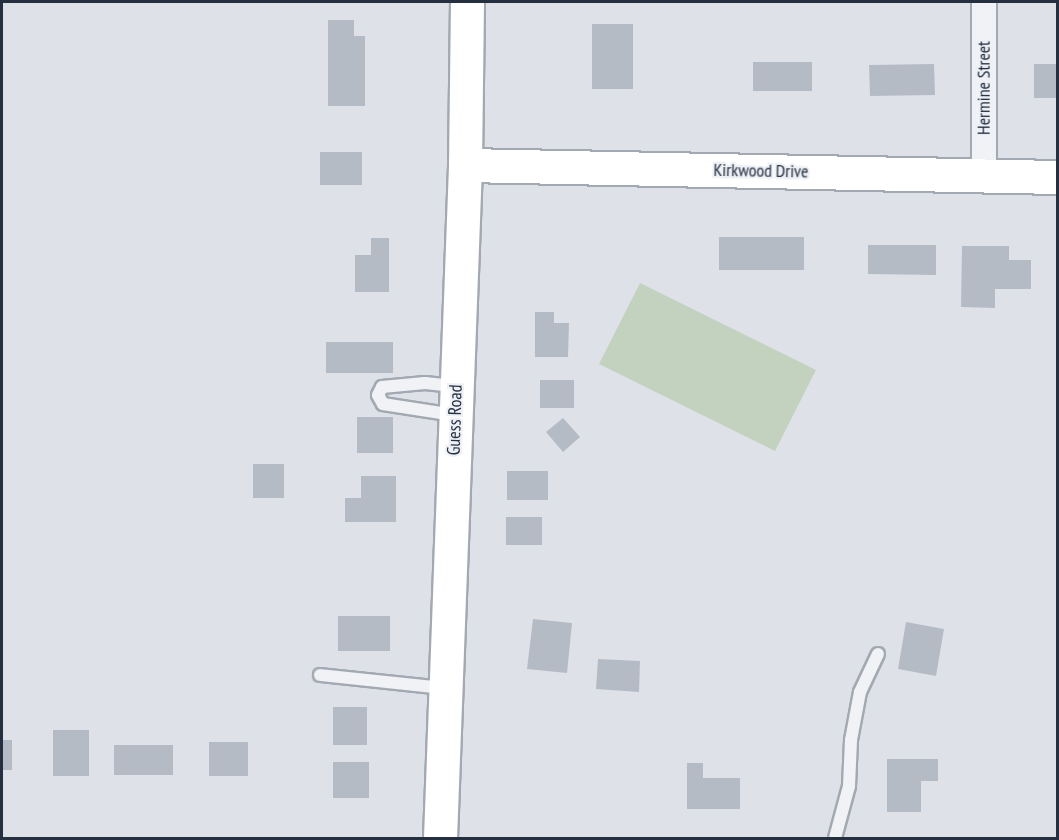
<!DOCTYPE html>
<style>
body{margin:0}
#map{position:relative;width:1059px;height:840px;overflow:hidden;background:#dee2e8;font-family:"PT Sans Narrow",sans-serif}
div>[style]{position:absolute}
.green>*{inset:0;background:#c3d2be}
.building>*{inset:0;background:#b5bbc5}
.roads{filter:drop-shadow(2px 0 #a3a9b2) drop-shadow(-2px 0 #a3a9b2) drop-shadow(0 2px #a3a9b2) drop-shadow(0 -2px #a3a9b2)}
.lane>*{height:12px;margin:-6px;padding:0 6px;transform-origin:6px;border-radius:6px;background:#f0f2f6}
.street>*{height:24px;margin:-12px;padding:0 12px;transform-origin:12px;border-radius:12px;background:#f0f2f6}
.secondary>*{height:33px;margin:-16.5px;padding:0 16.5px;transform-origin:16.5px;border-radius:16.5px;background:#fff}
span{translate:-50% -50%;white-space:nowrap;text-align:center;line-height:1.15;-webkit-text-stroke:4.5px #edf1f6;paint-order:stroke}
.street-label{font-size:18px;color:#262f40}
.frame{position:absolute;inset:0;border:3px solid #262f40;pointer-events:none}
</style>
<div id="map">
<div class="green">
<div style="clip-path:polygon(640px 283px,816px 370px,775px 451px,599px 364px)"></div>
</div>
<div class="building">
<div style="clip-path:polygon(328px 20px,354px 20px,354px 36px,365px 36px,365px 106px,328px 106px)"></div>
<div style="clip-path:polygon(592px 24px,633px 24px,633px 89px,592px 89px)"></div>
<div style="clip-path:polygon(753px 62px,812px 62px,812px 91px,753px 91px)"></div>
<div style="clip-path:polygon(934px 64px,935px 95px,870px 96px,869px 65px)"></div>
<div style="clip-path:polygon(1034px 64px,1058px 64px,1058px 98px,1034px 98px)"></div>
<div style="clip-path:polygon(320px 152px,362px 152px,362px 185px,320px 185px)"></div>
<div style="clip-path:polygon(719px 237px,804px 237px,804px 270px,719px 270px)"></div>
<div style="clip-path:polygon(371px 238px,389px 238px,389px 292px,355px 292px,355px 255px,371px 255px)"></div>
<div style="clip-path:polygon(868px 245px,936px 245px,936px 275px,868px 274px)"></div>
<div style="clip-path:polygon(962px 246px,1009px 246px,1009px 260px,1031px 260px,1031px 289px,995px 289px,995px 308px,961px 307px)"></div>
<div style="clip-path:polygon(535px 312px,554px 312px,554px 323px,569px 323px,568px 357px,535px 357px)"></div>
<div style="clip-path:polygon(326px 342px,393px 342px,393px 373px,326px 373px)"></div>
<div style="clip-path:polygon(540px 380px,574px 380px,574px 408px,540px 408px)"></div>
<div style="clip-path:polygon(357px 417px,393px 417px,393px 453px,357px 453px)"></div>
<div style="clip-path:polygon(563px 418px,580px 437px,563px 452px,546px 432px)"></div>
<div style="clip-path:polygon(253px 464px,284px 464px,284px 498px,253px 498px)"></div>
<div style="clip-path:polygon(507px 471px,548px 471px,548px 500px,507px 500px)"></div>
<div style="clip-path:polygon(361px 476px,396px 476px,396px 522px,345px 522px,345px 498px,361px 498px)"></div>
<div style="clip-path:polygon(506px 517px,542px 517px,542px 545px,506px 545px)"></div>
<div style="clip-path:polygon(338px 616px,390px 616px,390px 651px,338px 651px)"></div>
<div style="clip-path:polygon(533px 619px,572px 623px,567px 673px,527px 669px)"></div>
<div style="clip-path:polygon(906px 622px,944px 629px,936px 676px,898px 669px)"></div>
<div style="clip-path:polygon(598px 659px,640px 661px,639px 692px,596px 689px)"></div>
<div style="clip-path:polygon(333px 707px,367px 707px,367px 745px,333px 745px)"></div>
<div style="clip-path:polygon(53px 730px,89px 730px,89px 776px,53px 776px)"></div>
<div style="clip-path:polygon(2px 740px,12px 740px,12px 770px,2px 770px)"></div>
<div style="clip-path:polygon(209px 742px,248px 742px,248px 776px,209px 776px)"></div>
<div style="clip-path:polygon(114px 745px,173px 745px,173px 775px,114px 775px)"></div>
<div style="clip-path:polygon(887px 759px,938px 759px,938px 781px,921px 781px,921px 812px,887px 812px)"></div>
<div style="clip-path:polygon(333px 762px,369px 762px,369px 798px,333px 798px)"></div>
<div style="clip-path:polygon(687px 763px,703px 763px,703px 778px,740px 778px,740px 809px,687px 809px)"></div>
</div>
<div class="roads">
<div class="lane">
<div style="left:454px;top:415px;width:72px;rotate:-171.2deg"></div>
<div style="left:383px;top:404px;width:10px;rotate:-119deg"></div>
<div style="left:378px;top:395px;width:9px;rotate:-63deg"></div>
<div style="left:382px;top:387px;width:43px;rotate:-5.3deg"></div>
<div style="left:425px;top:383px;width:31px;rotate:6deg"></div>
<div style="left:320px;top:675px;width:125px;rotate:6deg"></div>
<div style="left:835px;top:838px;width:54px;rotate:-74.9deg"></div>
<div style="left:849px;top:786px;width:46px;rotate:-87.5deg"></div>
<div style="left:851px;top:740px;width:49px;rotate:-79.4deg"></div>
<div style="left:860px;top:692px;width:42px;rotate:-64.7deg"></div>
</div>
<div class="street">
<div style="left:984px;top:175px;width:173px;rotate:-90deg"></div>
</div>
<div class="secondary">
<div style="left:465px;top:165px;width:593px;rotate:1.16deg"></div>
<div style="left:440px;top:838px;width:673px;rotate:-87.87deg"></div>
<div style="left:465px;top:165px;width:163px;rotate:-89.3deg"></div>
</div>
</div>
<div class="street-label">
<span style="left:984px;top:88px;rotate:-90deg">Hermine Street</span>
<span style="left:761px;top:171px;rotate:1deg">Kirkwood Drive</span>
<span style="left:455px;top:420px;rotate:-88deg">Guess Road</span>
</div>
<div class="frame"></div>
</div>
